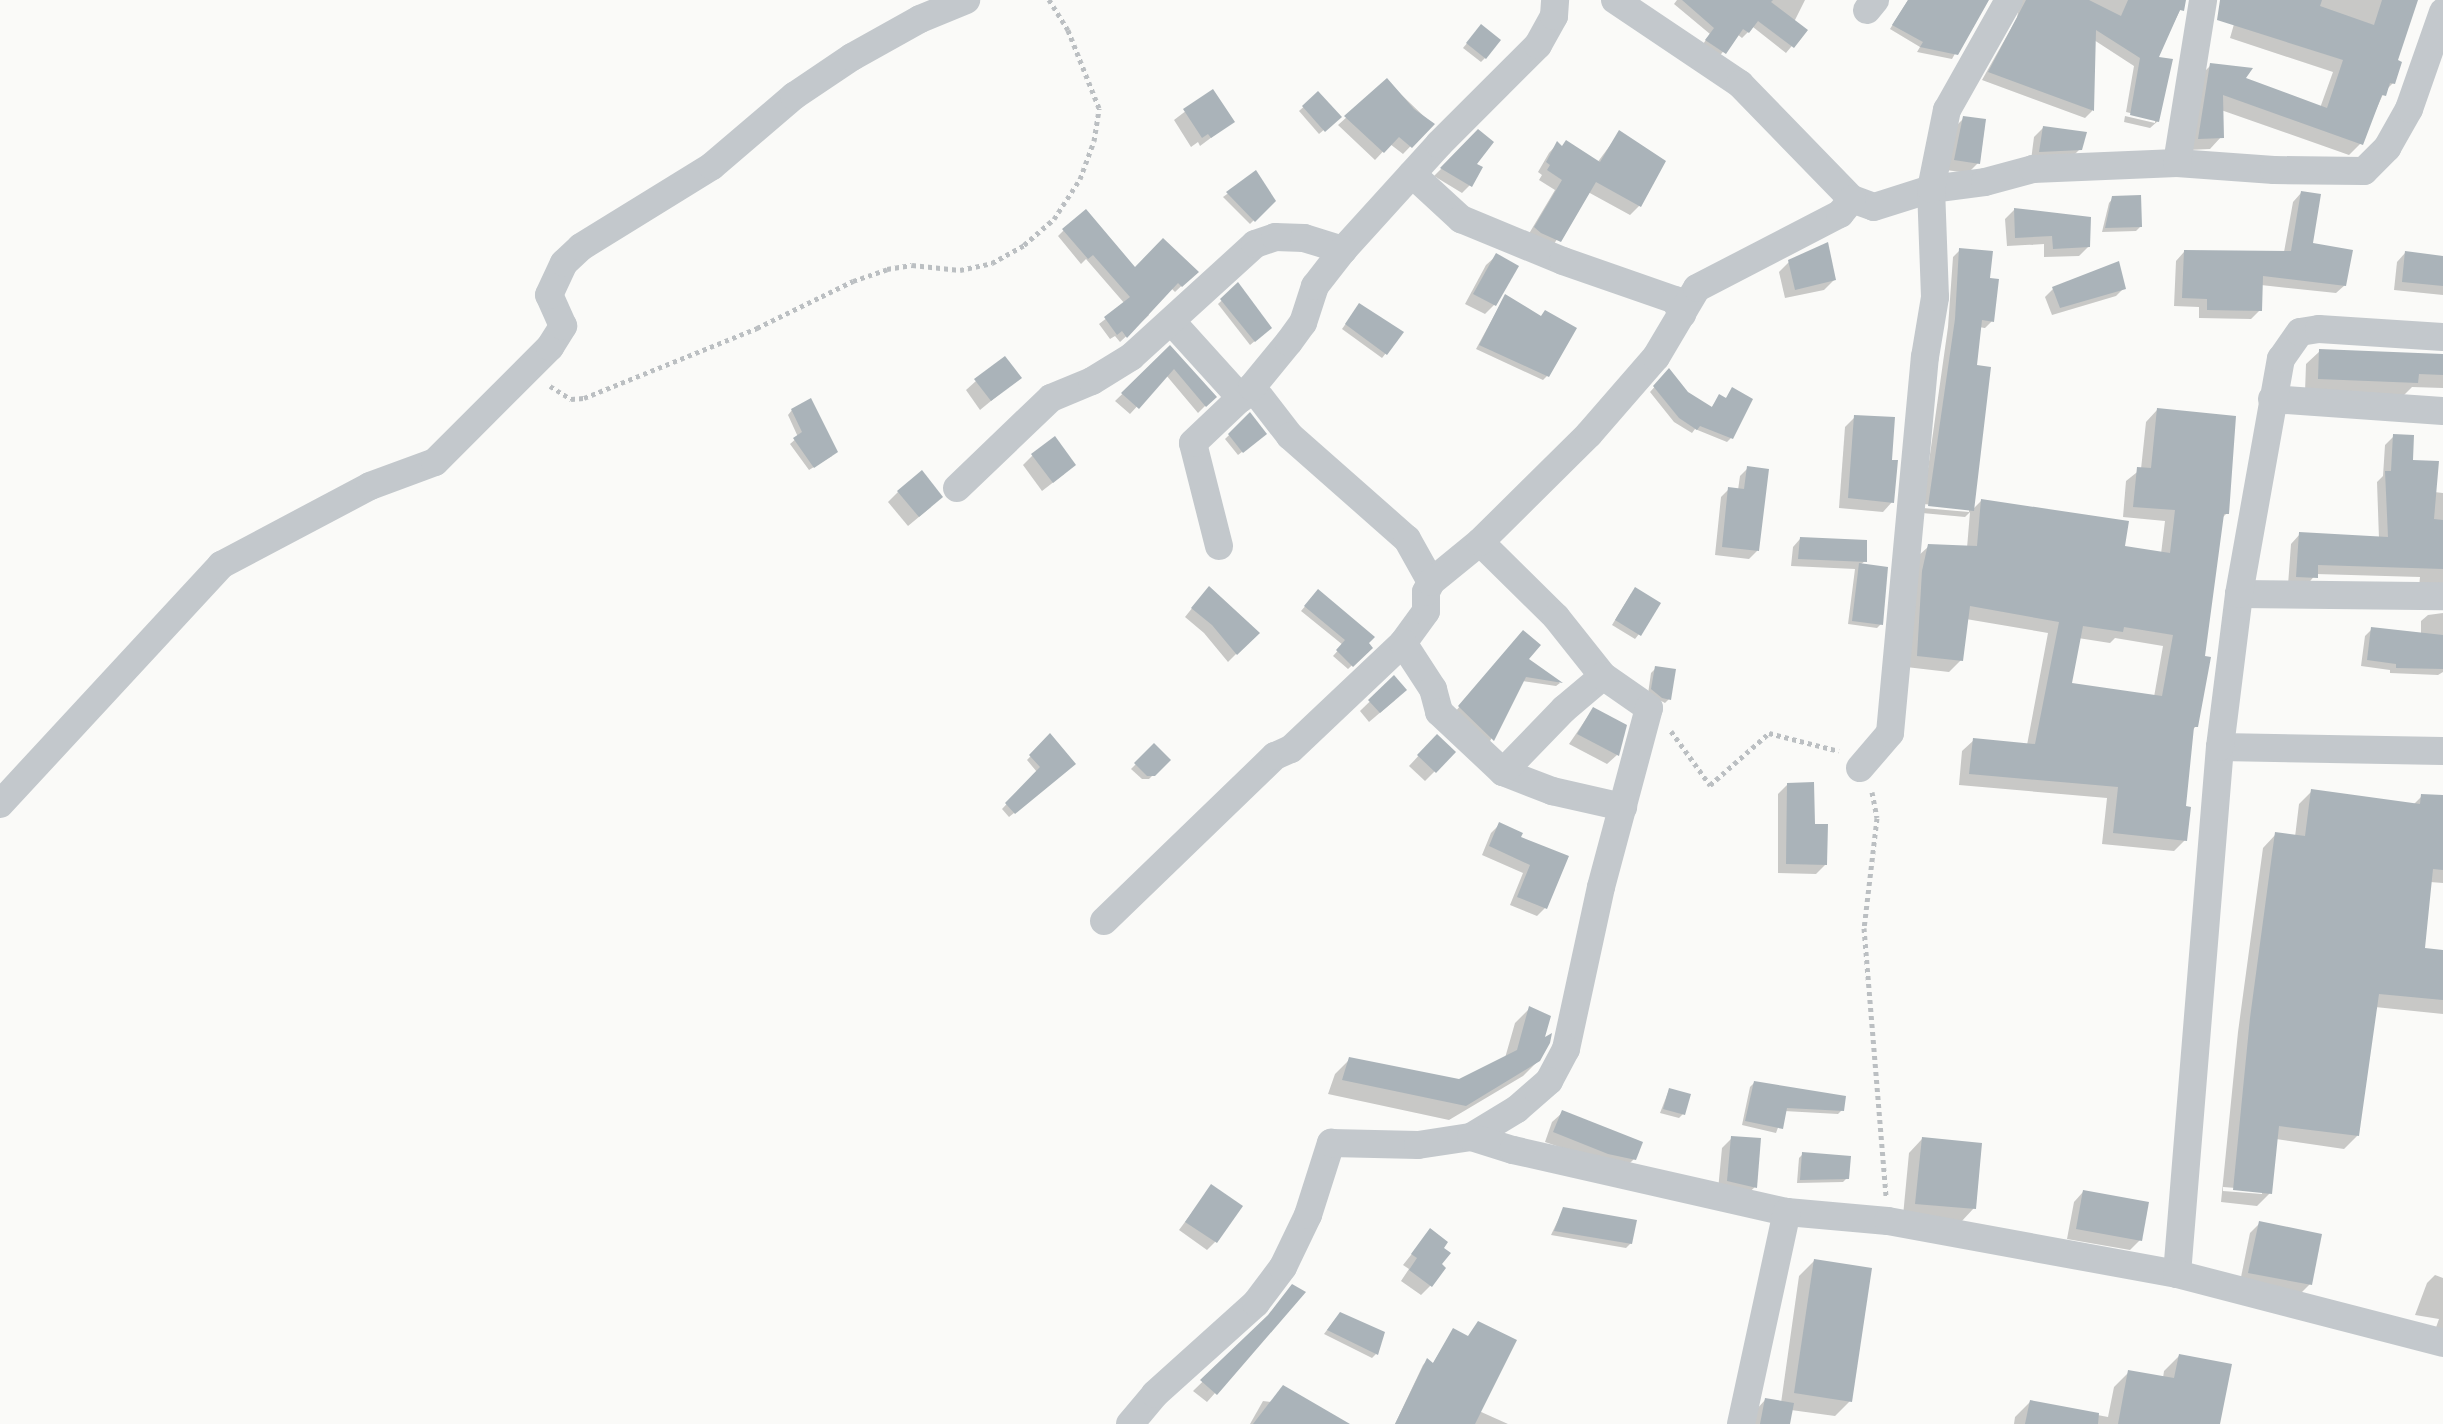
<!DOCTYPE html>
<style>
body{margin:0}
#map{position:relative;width:2443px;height:1424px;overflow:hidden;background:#fafaf8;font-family:"Open Sans",sans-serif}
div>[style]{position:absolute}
.shadow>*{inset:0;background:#0003}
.building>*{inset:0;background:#aab3b9}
.path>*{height:5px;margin-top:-2.5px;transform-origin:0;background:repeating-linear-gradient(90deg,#bbbfc2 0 4px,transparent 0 8px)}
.minor>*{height:28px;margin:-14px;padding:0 14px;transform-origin:14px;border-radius:14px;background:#c3c8cc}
span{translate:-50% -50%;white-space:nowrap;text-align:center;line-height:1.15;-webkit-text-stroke:8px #fff;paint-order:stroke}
</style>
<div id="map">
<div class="shadow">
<div style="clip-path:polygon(1677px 0,1805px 0,1794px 22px,1805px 30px,1786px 53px,1753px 27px,1742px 38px,1737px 34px,1718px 58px,1701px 47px,1710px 34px,1674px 4px)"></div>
<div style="clip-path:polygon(1908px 0,1985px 0,1952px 59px,1917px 52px,1920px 47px,1890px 29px)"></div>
<div style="clip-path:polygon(2020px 0,2185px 0,2156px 59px,2158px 121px,2150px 128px,2124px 122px,2125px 116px,2155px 123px,2155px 119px,2126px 112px,2134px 66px,2094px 40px,2092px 111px,2085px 118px,1982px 80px,2017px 18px)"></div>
<div style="clip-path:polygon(2241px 0,2416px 0,2395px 62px,2393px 83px,2384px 92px,2361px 143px,2349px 155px,2221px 110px,2221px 137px,2210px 149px,2187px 150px,2199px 77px,2211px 65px,2320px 108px,2333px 72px,2230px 38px)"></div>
<div style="clip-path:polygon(1477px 31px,1485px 58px,1481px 62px,1463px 48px)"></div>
<div style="clip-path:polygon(1387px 81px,1432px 124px,1403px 154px,1390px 144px,1375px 160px,1338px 125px)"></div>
<div style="clip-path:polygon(1212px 91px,1232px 122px,1200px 146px,1198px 142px,1191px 147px,1174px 120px)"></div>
<div style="clip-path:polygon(1318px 94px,1339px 117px,1319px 134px,1299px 111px)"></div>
<div style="clip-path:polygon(1964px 118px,1978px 163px,1968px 173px,1946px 170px,1954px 128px)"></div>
<div style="clip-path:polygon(2043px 128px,2080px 149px,2071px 158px,2031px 160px,2034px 137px)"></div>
<div style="clip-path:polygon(1478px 132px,1470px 185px,1462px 193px,1434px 176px)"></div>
<div style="clip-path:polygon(1620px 132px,1664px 162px,1639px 206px,1630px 215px,1588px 192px,1550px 250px,1527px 237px,1555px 190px,1539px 180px,1542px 175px,1538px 172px,1549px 153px,1557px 144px,1597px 163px)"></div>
<div style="clip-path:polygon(1256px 173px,1274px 200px,1250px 224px,1223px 197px)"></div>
<div style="clip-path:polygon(2301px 193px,2311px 245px,2345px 285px,2336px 293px,2261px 285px,2260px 310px,2251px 319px,2199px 318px,2199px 307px,2174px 306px,2176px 261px,2184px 252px,2284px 252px,2293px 202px)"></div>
<div style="clip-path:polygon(2113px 198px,2140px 227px,2136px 231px,2102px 232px,2109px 203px)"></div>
<div style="clip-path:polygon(2014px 210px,2089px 246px,2079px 256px,2044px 257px,2044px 244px,2007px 246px,2005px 219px)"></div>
<div style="clip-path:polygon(1064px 230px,1135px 270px,1196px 272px,1175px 292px,1171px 288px,1147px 312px,1149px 315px,1120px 342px,1115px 336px,1110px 339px,1099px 324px,1125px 304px,1086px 259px,1081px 264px,1058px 236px)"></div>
<div style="clip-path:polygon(evenodd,1960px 250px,1988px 280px,1992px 321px,1985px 328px,1979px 327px,1975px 367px,1972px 510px,1981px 501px,2123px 548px,2161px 554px,2165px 521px,2123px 517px,2126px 481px,2141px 469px,2146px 422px,2157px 410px,2227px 513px,2221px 519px,2196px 726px,2192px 731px,2184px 808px,2185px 840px,2174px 851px,2102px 844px,2107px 798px,1959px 785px,1962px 751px,1974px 740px,2027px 745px,2048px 633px,1966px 619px,1961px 660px,1949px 672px,1906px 667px,1917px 557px,1929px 546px,1967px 548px,1970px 512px,1965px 517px,1922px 513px,1923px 508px,1969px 512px,1969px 508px,1923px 504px,1948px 327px,1953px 257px,1960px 250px,2078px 638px,2110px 643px,2115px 638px,2163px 646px,2154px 697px,2069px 685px,2078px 638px)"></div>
<div style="clip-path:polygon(2405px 253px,2443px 258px,2443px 295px,2394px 290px,2397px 262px)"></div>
<div style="clip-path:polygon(1496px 256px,1494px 305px,1485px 314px,1465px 304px,1486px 265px)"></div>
<div style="clip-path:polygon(1789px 262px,1834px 280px,1824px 290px,1785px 298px,1779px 272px)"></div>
<div style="clip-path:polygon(1238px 285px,1266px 332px,1250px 345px,1218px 304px)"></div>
<div style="clip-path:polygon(2124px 288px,2116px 296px,2052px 315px,2045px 297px,2053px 289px)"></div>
<div style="clip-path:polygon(1505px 296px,1547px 376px,1543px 380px,1476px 349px)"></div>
<div style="clip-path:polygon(1359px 305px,1386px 353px,1382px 358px,1342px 329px)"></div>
<div style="clip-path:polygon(1170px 348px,1214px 397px,1198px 413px,1166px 375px,1130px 414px,1115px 401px)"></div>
<div style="clip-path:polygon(2320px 351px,2443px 356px,2443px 388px,2412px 387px,2403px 396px,2305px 392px,2306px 364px)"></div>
<div style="clip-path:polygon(1669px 371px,1687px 394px,1711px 408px,1719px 397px,1725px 400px,1732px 390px,1731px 438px,1727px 442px,1695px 429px,1692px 433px,1674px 422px,1650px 392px)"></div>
<div style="clip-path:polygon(1019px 378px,980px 410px,966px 390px,976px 381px)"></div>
<div style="clip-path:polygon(792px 410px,832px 456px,809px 470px,790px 444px,798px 437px,788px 415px)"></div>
<div style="clip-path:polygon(1250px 415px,1260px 438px,1238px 455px,1225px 439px)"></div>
<div style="clip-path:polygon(1855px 417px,1890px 462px,1892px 502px,1883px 512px,1839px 508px,1845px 427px)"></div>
<div style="clip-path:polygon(2394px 436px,2434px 492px,2443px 493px,2443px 584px,2419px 587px,2420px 577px,2316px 574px,2306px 586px,2288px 585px,2291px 544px,2300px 534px,2379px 539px,2377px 482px,2383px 476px,2385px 445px)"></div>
<div style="clip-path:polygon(1033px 455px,1064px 474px,1042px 491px,1023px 465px)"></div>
<div style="clip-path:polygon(1748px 468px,1757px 551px,1749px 559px,1715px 555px,1721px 497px,1729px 489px,1738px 490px,1740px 476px)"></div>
<div style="clip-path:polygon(898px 492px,931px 507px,908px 526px,888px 502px)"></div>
<div style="clip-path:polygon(1800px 539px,1865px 561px,1860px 565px,1881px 624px,1877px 628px,1848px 624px,1855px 569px,1791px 566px,1793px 547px)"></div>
<div style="clip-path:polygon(1631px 594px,1639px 634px,1635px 639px,1612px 625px)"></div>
<div style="clip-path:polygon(1314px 596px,1370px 648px,1348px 669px,1333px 656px,1343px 645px,1301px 611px)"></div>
<div style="clip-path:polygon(1201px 597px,1257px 633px,1228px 662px,1204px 633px,1185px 617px)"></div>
<div style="clip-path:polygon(2443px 613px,2443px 672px,2438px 675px,2390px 673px,2390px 670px,2361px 666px,2365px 636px,2372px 629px,2421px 635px,2421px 621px,2428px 615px)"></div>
<div style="clip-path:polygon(1519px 636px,1526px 660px,1560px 683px,1556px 686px,1522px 681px,1489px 743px,1455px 712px)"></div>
<div style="clip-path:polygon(1656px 668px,1669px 699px,1665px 703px,1648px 694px,1651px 673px)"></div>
<div style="clip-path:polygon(1394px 678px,1395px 700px,1369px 722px,1360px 711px)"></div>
<div style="clip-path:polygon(1593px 709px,1617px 755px,1607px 764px,1569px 744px)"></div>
<div style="clip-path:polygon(1050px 736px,1069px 768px,1009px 817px,1002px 809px,1037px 772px,1027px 760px)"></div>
<div style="clip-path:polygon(1437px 736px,1454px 752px,1425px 781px,1409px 766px)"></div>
<div style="clip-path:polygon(1154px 746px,1168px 760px,1149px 779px,1142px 779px,1131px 769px)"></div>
<div style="clip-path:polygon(1787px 785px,1813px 826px,1825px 865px,1816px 874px,1778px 873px,1778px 794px)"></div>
<div style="clip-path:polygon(evenodd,2312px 791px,2413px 805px,2422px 796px,2443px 797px,2443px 883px,2430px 882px,2423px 950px,2443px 952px,2443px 1014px,2375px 1007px,2357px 1136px,2344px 1149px,2276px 1139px,2270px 1193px,2257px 1206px,2221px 1202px,2238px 1032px,2263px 848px,2276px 834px,2295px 837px,2299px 804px,2312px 791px,2223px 1187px,2262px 1190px,2262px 1194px,2223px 1191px,2223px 1187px)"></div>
<div style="clip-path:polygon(1499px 825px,1518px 838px,1566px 857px,1545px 908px,1537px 916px,1510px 905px,1523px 873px,1482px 855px,1491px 833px)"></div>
<div style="clip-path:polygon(1530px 1008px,1539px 1060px,1523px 1076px,1449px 1120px,1328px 1094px,1335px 1074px,1350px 1059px,1459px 1081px,1505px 1058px,1515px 1023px)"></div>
<div style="clip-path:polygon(1754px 1083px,1842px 1110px,1838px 1114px,1784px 1111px,1776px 1133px,1742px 1125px,1750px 1087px)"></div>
<div style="clip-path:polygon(1669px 1090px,1683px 1114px,1679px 1118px,1660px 1113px)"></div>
<div style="clip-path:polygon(1562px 1113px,1634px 1159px,1624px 1169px,1545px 1142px,1552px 1122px)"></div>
<div style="clip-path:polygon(1732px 1138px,1755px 1187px,1745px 1196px,1718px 1190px,1722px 1148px)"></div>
<div style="clip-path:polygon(1922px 1139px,1974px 1208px,1961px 1222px,1903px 1216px,1909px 1153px)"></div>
<div style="clip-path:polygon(1803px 1154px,1847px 1178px,1843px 1182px,1797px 1183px,1799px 1158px)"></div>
<div style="clip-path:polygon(1211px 1187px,1215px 1242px,1207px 1250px,1179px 1230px)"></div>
<div style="clip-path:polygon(2083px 1192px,2140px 1240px,2130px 1250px,2067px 1239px,2074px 1202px)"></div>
<div style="clip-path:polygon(1563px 1210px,1631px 1243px,1626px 1248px,1551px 1235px)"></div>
<div style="clip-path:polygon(2259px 1224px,2310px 1284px,2300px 1294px,2240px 1282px,2250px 1233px)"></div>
<div style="clip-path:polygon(1430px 1231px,1442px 1249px,1431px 1285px,1421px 1295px,1401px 1281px,1409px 1269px,1403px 1265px)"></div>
<div style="clip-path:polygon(1814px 1261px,1850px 1401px,1835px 1416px,1791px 1410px,1788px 1424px,1753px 1424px,1756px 1410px,1765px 1400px,1781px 1403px,1799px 1276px)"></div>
<div style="clip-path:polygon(2435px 1275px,2443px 1278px,2443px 1337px,2434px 1333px,2439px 1319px,2415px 1315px,2427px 1283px)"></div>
<div style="clip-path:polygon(1292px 1286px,1215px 1393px,1207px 1402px,1193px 1391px,1260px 1326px)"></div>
<div style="clip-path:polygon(1336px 1318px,1376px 1354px,1372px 1358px,1324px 1334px)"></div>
<div style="clip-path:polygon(1453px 1330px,1479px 1411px,1508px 1424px,1395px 1424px,1423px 1365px,1427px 1361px,1432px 1365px)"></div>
<div style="clip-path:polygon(2179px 1356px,2218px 1424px,2014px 1424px,2015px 1417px,2030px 1402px,2108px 1417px,2114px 1387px,2129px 1372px,2163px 1378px,2164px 1371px)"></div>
<div style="clip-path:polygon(1263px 1401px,1271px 1402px,1342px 1424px,1250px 1424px)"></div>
</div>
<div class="building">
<div style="clip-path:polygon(1682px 0,1773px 0,1771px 2px,1808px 30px,1794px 48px,1758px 21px,1749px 33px,1743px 29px,1726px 54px,1705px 40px,1714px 28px)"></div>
<div style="clip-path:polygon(1908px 0,1989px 0,1958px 55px,1920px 47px,1923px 42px,1892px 25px)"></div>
<div style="clip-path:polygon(2026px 0,2089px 0,2121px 16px,2128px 0,2186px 0,2184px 11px,2180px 10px,2159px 57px,2173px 59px,2159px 122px,2130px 115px,2140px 58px,2096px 30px,2094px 111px,1988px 72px)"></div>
<div style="clip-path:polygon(2220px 0,2322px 0,2320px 6px,2374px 25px,2382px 0,2418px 0,2398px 60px,2402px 62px,2395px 84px,2390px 83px,2386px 96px,2382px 95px,2363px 145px,2223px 95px,2224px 138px,2198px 139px,2210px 63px,2253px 68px,2246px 78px,2327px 108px,2343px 60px,2217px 20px)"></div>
<div style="clip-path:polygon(1481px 24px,1501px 40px,1486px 59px,1466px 43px)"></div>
<div style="clip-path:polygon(1387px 78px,1414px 109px,1435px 124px,1412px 148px,1399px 137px,1384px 153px,1344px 116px)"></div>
<div style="clip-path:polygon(1213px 89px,1235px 122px,1211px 138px,1208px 134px,1202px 138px,1183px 109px)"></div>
<div style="clip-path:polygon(1318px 91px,1342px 117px,1325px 132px,1302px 106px)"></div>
<div style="clip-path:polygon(1963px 116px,1986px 119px,1980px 164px,1954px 160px)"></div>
<div style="clip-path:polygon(2043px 126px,2087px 132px,2082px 150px,2039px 152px)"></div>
<div style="clip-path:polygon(1478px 129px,1494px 142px,1477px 164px,1483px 167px,1472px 187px,1440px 168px)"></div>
<div style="clip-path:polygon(1619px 130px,1666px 161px,1641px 207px,1596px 182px,1561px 242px,1541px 233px,1534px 227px,1562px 180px,1547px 170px,1550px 165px,1546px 162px,1557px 141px,1562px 146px,1566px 140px,1600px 162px)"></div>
<div style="clip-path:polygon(1256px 170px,1276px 201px,1255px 222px,1226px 192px)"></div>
<div style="clip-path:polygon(2301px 191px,2321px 194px,2313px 243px,2353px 250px,2346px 286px,2263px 276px,2262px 311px,2207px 310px,2207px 299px,2182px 298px,2184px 250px,2291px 251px)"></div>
<div style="clip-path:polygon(2141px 195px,2142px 227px,2105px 228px,2112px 196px)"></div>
<div style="clip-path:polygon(2014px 208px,2091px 217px,2090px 247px,2053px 249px,2052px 236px,2015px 238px)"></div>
<div style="clip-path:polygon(1086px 209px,1135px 267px,1163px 238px,1199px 272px,1182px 287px,1178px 283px,1127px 338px,1122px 331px,1117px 335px,1104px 317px,1130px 297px,1093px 255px,1088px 259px,1062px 229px)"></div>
<div style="clip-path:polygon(1828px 242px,1836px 280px,1795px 290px,1788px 260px)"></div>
<div style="clip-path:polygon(1959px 248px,1993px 251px,1990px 278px,1999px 279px,1994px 322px,1982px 320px,1977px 365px,1991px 367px,1974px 511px,1928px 506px,1955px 319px)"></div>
<div style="clip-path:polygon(2405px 251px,2443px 256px,2443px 286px,2402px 282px)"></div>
<div style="clip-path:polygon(1496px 253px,1519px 266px,1496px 306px,1473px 294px)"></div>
<div style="clip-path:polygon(2119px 261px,2126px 289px,2060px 308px,2052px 287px)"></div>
<div style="clip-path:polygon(1238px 282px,1272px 328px,1255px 342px,1220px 299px)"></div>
<div style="clip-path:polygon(1505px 294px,1541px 316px,1545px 310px,1577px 328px,1549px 377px,1479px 345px)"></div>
<div style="clip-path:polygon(1359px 303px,1404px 332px,1387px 355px,1345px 324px)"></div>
<div style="clip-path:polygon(1170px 345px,1217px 397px,1206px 407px,1174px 369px,1139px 409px,1121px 393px)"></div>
<div style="clip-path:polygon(2319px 349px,2443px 354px,2443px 375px,2419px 374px,2418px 383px,2318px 379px)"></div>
<div style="clip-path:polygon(1005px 356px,1022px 378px,991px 401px,974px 379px)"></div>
<div style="clip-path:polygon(1669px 368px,1688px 392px,1712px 407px,1719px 394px,1726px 398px,1732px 387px,1753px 399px,1733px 439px,1700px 426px,1697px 430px,1679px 418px,1653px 386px)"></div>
<div style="clip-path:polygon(811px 398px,838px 452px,814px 468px,793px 438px,802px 432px,791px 409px)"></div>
<div style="clip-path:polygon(evenodd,2157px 408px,2236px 416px,2229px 514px,2224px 514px,2205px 656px,2211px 657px,2198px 727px,2194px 727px,2186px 806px,2191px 807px,2187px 841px,2113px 833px,2118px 787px,1969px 774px,1973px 738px,2035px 744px,2059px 622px,1970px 606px,1963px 661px,1917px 656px,1922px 571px,1928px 544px,1977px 546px,1981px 499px,2129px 521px,2125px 546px,2170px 553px,2175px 510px,2133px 507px,2137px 467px,2151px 468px,2157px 408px,2083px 626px,2123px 632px,2124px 627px,2173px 635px,2162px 696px,2072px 683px,2083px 626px)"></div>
<div style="clip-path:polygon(1250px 412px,1267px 434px,1243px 453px,1228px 434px)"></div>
<div style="clip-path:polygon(1854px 415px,1895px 417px,1892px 460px,1898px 460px,1894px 503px,1848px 498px)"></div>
<div style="clip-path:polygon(2393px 434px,2414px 435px,2413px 460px,2439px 461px,2434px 519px,2443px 520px,2443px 569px,2318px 565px,2318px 578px,2296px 577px,2299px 532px,2388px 537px,2385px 471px,2391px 471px)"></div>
<div style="clip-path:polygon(1055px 436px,1076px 465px,1053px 483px,1031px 454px)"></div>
<div style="clip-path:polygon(1747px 466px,1769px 469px,1759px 551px,1722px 547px,1728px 487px,1744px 489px)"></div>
<div style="clip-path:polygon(922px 470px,943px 497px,919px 517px,897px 491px)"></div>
<div style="clip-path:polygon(1800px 537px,1867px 540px,1867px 562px,1798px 559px)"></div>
<div style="clip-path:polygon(1859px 563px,1888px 567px,1883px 625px,1852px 621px)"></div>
<div style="clip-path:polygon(1209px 586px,1260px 633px,1237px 655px,1212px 625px,1191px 608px)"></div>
<div style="clip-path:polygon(1635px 587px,1661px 603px,1641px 636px,1615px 620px)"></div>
<div style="clip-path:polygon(1318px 589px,1375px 637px,1369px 643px,1373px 648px,1353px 667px,1336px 650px,1345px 640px,1304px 606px)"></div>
<div style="clip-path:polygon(2371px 627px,2443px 635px,2443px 669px,2396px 668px,2396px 664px,2367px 660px)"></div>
<div style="clip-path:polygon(1523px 630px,1541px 645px,1529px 659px,1563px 683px,1526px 677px,1494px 741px,1458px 706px)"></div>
<div style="clip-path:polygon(1655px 666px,1676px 669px,1671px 700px,1662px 698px,1651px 689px)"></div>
<div style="clip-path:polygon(1394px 675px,1407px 690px,1380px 713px,1368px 700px)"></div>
<div style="clip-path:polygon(1593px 707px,1627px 725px,1619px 756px,1577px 734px)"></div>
<div style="clip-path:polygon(1050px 733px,1076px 764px,1015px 814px,1005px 803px,1040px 767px,1029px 755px)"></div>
<div style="clip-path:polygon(1437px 734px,1456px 752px,1436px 773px,1417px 755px)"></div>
<div style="clip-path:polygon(1154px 743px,1171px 760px,1155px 776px,1147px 776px,1134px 763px)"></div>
<div style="clip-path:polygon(1814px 782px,1815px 824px,1828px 824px,1827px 865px,1786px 864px,1787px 783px)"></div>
<div style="clip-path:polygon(2311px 789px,2420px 804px,2421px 794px,2443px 795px,2443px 870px,2433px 869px,2425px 948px,2443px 950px,2443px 1000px,2379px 994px,2359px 1136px,2279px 1126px,2272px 1194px,2233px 1190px,2250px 1018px,2275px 832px,2305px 836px)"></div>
<div style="clip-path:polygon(1499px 822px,1523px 833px,1521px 837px,1569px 856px,1547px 909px,1517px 897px,1530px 865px,1489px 846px)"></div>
<div style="clip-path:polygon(1529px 1006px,1551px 1016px,1545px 1037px,1552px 1033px,1550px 1043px,1540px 1061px,1466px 1106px,1342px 1080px,1349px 1057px,1459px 1079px,1517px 1050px)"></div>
<div style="clip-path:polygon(1754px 1081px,1846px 1096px,1844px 1111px,1787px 1108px,1783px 1129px,1745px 1121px)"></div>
<div style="clip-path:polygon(1669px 1088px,1691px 1094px,1685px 1115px,1663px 1109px)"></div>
<div style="clip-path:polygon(1562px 1110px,1643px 1142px,1636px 1160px,1608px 1154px,1553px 1132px)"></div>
<div style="clip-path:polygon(1731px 1136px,1761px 1138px,1757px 1188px,1727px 1181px)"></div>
<div style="clip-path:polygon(1922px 1137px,1982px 1143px,1976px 1209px,1915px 1204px)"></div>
<div style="clip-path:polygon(1802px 1152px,1851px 1156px,1849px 1179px,1800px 1180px)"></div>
<div style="clip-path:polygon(1211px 1184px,1243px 1206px,1217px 1243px,1185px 1222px)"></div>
<div style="clip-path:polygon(2083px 1190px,2149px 1202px,2142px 1241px,2076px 1229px)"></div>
<div style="clip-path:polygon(1563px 1207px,1637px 1220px,1632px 1244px,1554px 1231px)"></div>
<div style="clip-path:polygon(2259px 1221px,2322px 1234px,2312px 1285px,2248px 1273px)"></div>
<div style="clip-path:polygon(1430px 1228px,1448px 1242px,1444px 1248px,1451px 1253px,1442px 1264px,1446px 1268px,1432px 1287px,1409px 1270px,1417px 1258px,1411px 1254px)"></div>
<div style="clip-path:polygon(1814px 1259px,1872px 1268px,1852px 1402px,1794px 1393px)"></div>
<div style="clip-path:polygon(1292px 1284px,1306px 1292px,1217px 1395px,1200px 1380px,1268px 1315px)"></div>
<div style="clip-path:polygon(1340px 1312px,1385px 1332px,1378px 1355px,1327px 1330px)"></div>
<div style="clip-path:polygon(1478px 1321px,1517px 1340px,1475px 1424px,1395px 1424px,1427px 1358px,1433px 1363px,1453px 1328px,1468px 1336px)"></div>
<div style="clip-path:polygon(2179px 1354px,2232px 1364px,2220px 1424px,2118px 1424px,2128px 1370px,2174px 1378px)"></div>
<div style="clip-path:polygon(1283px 1385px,1350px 1424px,1253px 1424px)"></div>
<div style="clip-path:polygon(1765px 1398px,1794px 1403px,1790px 1424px,1760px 1424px)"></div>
<div style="clip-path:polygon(2030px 1400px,2099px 1413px,2098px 1424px,2025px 1424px)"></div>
</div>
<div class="path">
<div style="left:550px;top:386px;width:25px;rotate:32deg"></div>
<div style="left:571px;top:399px;width:13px;rotate:-4deg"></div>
<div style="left:584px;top:398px;width:187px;rotate:-22deg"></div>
<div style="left:757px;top:328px;width:107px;rotate:-26.1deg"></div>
<div style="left:853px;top:281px;width:36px;rotate:-19deg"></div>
<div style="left:887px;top:269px;width:25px;rotate:-9deg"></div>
<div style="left:912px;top:265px;width:48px;rotate:5.9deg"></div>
<div style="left:960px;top:270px;width:33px;rotate:-12deg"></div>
<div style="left:992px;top:263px;width:37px;rotate:-29deg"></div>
<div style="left:1024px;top:245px;width:40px;rotate:-41deg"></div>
<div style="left:1054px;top:219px;width:48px;rotate:-57deg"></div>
<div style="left:1080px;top:179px;width:40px;rotate:-69.8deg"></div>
<div style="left:1094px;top:141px;width:33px;rotate:-81deg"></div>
<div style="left:1099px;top:108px;width:84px;rotate:-111.7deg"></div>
<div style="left:1068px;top:30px;width:36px;rotate:-122deg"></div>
<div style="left:1671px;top:731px;width:67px;rotate:54.2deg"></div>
<div style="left:1710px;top:785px;width:79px;rotate:-41.4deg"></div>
<div style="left:1769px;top:733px;width:72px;rotate:14.4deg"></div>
<div style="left:1872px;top:792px;width:26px;rotate:79deg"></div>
<div style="left:1877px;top:818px;width:111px;rotate:96.7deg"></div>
<div style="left:1864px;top:928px;width:269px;rotate:85.3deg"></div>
</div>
<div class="minor">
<div style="left:1615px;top:0;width:151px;rotate:33.9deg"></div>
<div style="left:1740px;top:84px;width:161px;rotate:45.8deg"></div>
<div style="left:1852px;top:199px;width:23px;rotate:20deg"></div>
<div style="left:1874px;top:207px;width:60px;rotate:-17.5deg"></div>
<div style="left:1931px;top:189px;width:54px;rotate:-7.4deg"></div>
<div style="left:1985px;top:182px;width:50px;rotate:-15.2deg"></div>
<div style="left:2033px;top:169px;width:144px;rotate:-2.4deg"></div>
<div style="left:2177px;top:163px;width:97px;rotate:4.1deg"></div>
<div style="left:2274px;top:170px;width:90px;rotate:0.6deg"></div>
<div style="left:2364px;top:171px;width:33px;rotate:-45deg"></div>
<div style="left:2387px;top:148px;width:45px;rotate:-60.6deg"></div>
<div style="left:2409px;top:109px;width:103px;rotate:-70.7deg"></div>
<div style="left:1867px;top:10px;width:13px;rotate:-51deg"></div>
<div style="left:2177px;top:163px;width:165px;rotate:-80.9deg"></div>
<div style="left:1412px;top:174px;width:67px;rotate:42.6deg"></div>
<div style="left:1461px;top:219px;width:110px;rotate:22.4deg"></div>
<div style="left:1563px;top:261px;width:119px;rotate:19.2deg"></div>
<div style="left:1675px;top:300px;width:16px;rotate:63deg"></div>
<div style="left:1172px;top:322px;width:103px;rotate:47.8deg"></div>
<div style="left:1252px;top:387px;width:62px;rotate:52.2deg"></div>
<div style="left:1290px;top:436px;width:156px;rotate:41.4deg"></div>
<div style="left:1407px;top:539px;width:49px;rotate:60.8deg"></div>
<div style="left:2272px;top:399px;width:171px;rotate:4deg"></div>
<div style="left:957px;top:488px;width:130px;rotate:-43.8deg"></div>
<div style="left:1051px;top:398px;width:44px;rotate:-22.5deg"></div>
<div style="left:1092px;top:381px;width:46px;rotate:-31.6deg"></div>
<div style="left:1131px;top:357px;width:168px;rotate:-42.3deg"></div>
<div style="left:1255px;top:244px;width:21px;rotate:-19deg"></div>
<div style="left:1275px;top:237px;width:29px;rotate:2deg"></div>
<div style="left:1304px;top:238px;width:41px;rotate:17.1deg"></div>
<div style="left:1343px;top:250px;width:143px;rotate:-47.8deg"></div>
<div style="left:1439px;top:144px;width:140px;rotate:-45deg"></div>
<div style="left:1538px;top:45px;width:33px;rotate:-61deg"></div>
<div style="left:1554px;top:16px;width:16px;rotate:-86deg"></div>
<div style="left:1480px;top:542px;width:107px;rotate:44.6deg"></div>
<div style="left:1556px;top:617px;width:75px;rotate:51.5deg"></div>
<div style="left:1219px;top:546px;width:106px;rotate:-104.2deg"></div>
<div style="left:1193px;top:443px;width:81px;rotate:-43.5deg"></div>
<div style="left:1252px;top:387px;width:58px;rotate:-50.6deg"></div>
<div style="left:1289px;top:342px;width:24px;rotate:-54deg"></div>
<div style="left:1303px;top:323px;width:39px;rotate:-72deg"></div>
<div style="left:1315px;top:286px;width:46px;rotate:-52.1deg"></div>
<div style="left:2239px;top:594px;width:204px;rotate:0.6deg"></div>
<div style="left:1403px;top:643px;width:39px;rotate:-54deg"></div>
<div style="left:1426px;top:611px;width:19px;rotate:-90deg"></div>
<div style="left:1426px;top:592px;width:11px;rotate:-63deg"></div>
<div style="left:1431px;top:582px;width:63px;rotate:-39.2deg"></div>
<div style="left:1480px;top:542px;width:153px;rotate:-44.7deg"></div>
<div style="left:1589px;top:434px;width:102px;rotate:-49deg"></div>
<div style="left:1656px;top:357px;width:80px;rotate:-59.3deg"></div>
<div style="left:1697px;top:288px;width:161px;rotate:-27.4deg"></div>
<div style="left:1840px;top:214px;width:19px;rotate:-51deg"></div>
<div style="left:2220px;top:747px;width:223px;rotate:1deg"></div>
<div style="left:1860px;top:768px;width:46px;rotate:-49.4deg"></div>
<div style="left:1890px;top:733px;width:378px;rotate:-84.7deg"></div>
<div style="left:1925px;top:357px;width:61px;rotate:-80.5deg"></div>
<div style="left:1935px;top:297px;width:108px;rotate:-92.1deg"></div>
<div style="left:1931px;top:189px;width:81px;rotate:-78.6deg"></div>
<div style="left:1947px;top:110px;width:126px;rotate:-60.6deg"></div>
<div style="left:1503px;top:772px;width:53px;rotate:21.2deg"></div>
<div style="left:1552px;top:791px;width:73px;rotate:12.7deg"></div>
<div style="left:0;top:804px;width:326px;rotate:-47.2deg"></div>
<div style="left:221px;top:565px;width:169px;rotate:-27.9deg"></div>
<div style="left:370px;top:486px;width:69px;rotate:-20.3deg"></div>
<div style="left:435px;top:462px;width:163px;rotate:-45deg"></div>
<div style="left:550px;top:347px;width:25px;rotate:-58deg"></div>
<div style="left:563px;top:326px;width:34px;rotate:-114deg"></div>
<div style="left:549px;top:295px;width:35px;rotate:-65deg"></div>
<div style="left:564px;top:263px;width:23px;rotate:-43deg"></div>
<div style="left:581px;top:247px;width:154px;rotate:-31.7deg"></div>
<div style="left:712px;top:166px;width:108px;rotate:-40.5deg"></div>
<div style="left:794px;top:96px;width:70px;rotate:-33.9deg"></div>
<div style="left:852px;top:57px;width:78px;rotate:-29.2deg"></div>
<div style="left:920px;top:19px;width:50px;rotate:-22.4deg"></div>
<div style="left:1104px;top:921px;width:238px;rotate:-44deg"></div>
<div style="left:1275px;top:756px;width:17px;rotate:-24deg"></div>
<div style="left:1291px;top:749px;width:154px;rotate:-43.4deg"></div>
<div style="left:1403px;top:643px;width:55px;rotate:56.9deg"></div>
<div style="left:1433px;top:689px;width:24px;rotate:75deg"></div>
<div style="left:1439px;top:712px;width:88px;rotate:43.2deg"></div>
<div style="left:1503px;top:772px;width:88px;rotate:-45.9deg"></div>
<div style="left:1564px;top:709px;width:51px;rotate:-40.2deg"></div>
<div style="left:1603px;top:676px;width:56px;rotate:34.8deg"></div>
<div style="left:1649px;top:708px;width:185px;rotate:105deg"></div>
<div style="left:1601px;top:887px;width:166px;rotate:102.2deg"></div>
<div style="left:1566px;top:1049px;width:36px;rotate:118deg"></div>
<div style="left:1549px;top:1081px;width:43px;rotate:138.8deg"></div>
<div style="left:1517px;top:1109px;width:54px;rotate:148.7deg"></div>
<div style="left:2177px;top:1274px;width:529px;rotate:-85.34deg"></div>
<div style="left:2220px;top:747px;width:154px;rotate:-82.9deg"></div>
<div style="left:2239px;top:594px;width:239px;rotate:-79.9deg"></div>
<div style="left:2281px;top:359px;width:33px;rotate:-55deg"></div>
<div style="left:2300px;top:332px;width:19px;rotate:-9deg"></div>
<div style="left:2319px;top:329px;width:124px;rotate:3.7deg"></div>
<div style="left:1130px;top:1424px;width:39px;rotate:-50deg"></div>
<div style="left:1155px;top:1394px;width:136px;rotate:-42deg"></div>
<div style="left:1256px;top:1303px;width:45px;rotate:-53.1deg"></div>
<div style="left:1283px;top:1267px;width:58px;rotate:-64.3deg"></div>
<div style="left:1308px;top:1215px;width:76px;rotate:-72.3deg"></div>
<div style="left:1331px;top:1143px;width:87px;rotate:1.3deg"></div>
<div style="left:1418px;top:1145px;width:54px;rotate:-8.6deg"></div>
<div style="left:1471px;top:1137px;width:44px;rotate:17.2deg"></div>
<div style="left:1513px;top:1150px;width:281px;rotate:12.8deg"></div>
<div style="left:1787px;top:1212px;width:101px;rotate:5.1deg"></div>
<div style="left:1888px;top:1221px;width:294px;rotate:10.4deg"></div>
<div style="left:2177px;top:1274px;width:275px;rotate:14.5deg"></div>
<div style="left:1741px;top:1424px;width:217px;rotate:-77.8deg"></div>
</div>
</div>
